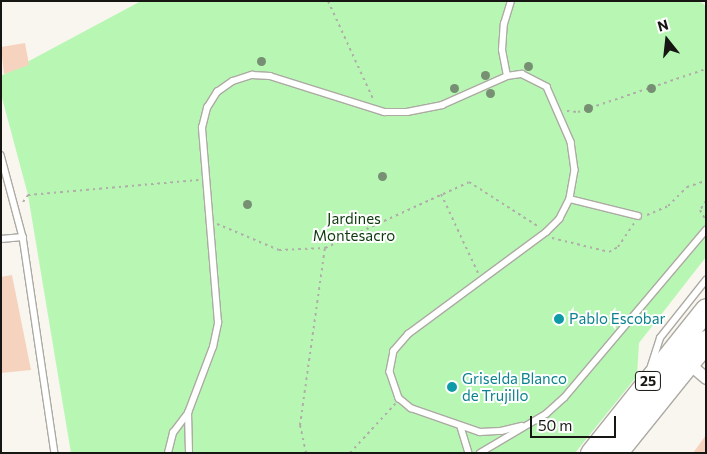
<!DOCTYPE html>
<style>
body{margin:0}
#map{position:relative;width:707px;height:454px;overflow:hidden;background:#f8f6ef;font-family:Commissioner,sans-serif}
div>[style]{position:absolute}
.green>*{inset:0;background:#b8f7b3}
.building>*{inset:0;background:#f5d3be}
.path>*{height:2px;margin-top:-1px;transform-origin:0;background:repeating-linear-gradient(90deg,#b0aea9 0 2.5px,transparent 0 6.5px)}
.roads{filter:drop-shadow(1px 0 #acaaa3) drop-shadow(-1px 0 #acaaa3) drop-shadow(0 1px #acaaa3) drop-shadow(0 -1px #acaaa3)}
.lane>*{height:5.5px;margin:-2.75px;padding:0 2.75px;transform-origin:2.75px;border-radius:2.75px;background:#fff}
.street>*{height:11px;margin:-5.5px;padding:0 5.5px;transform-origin:5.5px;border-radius:5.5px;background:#fff}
.highway>*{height:21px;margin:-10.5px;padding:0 10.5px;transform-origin:10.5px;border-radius:10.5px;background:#fff}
.trees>*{width:9px;height:9px;margin:-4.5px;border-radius:50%;background:#778f72}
.dots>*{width:14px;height:14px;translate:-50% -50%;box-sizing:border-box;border:2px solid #fff;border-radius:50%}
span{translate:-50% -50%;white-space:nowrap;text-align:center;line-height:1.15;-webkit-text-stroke:4px #fff;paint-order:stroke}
.shield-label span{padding:1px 4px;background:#fff;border:1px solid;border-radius:4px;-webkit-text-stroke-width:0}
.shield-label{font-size:14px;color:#161613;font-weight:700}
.park-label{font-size:15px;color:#0d3a0c}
.culture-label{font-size:15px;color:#0d838f}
.left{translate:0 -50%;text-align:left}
.frame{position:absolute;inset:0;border:2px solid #161613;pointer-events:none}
.north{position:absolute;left:642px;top:15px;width:50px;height:50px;-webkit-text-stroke:4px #fff;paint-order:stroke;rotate:344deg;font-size:14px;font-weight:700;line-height:20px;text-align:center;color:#161613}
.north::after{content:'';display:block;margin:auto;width:18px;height:22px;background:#161613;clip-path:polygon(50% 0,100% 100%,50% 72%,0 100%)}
.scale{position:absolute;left:530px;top:416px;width:86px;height:22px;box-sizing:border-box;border:2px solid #161613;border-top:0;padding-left:6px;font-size:15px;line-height:18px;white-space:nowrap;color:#161613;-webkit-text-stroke:4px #fff;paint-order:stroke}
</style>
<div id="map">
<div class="green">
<div style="clip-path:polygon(141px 1px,699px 1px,706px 6px,706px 257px,639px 343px,637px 376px,575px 453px,71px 453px,28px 195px,1px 94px,1px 76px)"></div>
</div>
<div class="building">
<div style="clip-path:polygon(25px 43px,29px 65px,4px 74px,1px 47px)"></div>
<div style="clip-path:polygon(12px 275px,31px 370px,1px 373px,1px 277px)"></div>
<div style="clip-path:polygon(706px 435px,706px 453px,693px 453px)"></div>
</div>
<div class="path">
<div style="left:328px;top:1px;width:108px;rotate:65.3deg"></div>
<div style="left:567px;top:111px;width:11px;rotate:5deg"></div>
<div style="left:578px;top:112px;width:135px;rotate:-18.6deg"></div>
<div style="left:441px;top:194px;width:87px;rotate:64.9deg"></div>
<div style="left:706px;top:201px;width:11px;rotate:124deg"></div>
<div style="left:700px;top:210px;width:13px;rotate:61deg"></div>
<div style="left:23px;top:202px;width:9px;rotate:-54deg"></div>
<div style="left:28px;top:195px;width:171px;rotate:-5deg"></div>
<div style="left:647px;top:215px;width:23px;rotate:-23deg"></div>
<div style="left:668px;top:206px;width:27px;rotate:-45deg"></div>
<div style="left:687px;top:187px;width:20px;rotate:-18deg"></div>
<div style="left:217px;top:224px;width:67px;rotate:22.8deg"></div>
<div style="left:279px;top:250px;width:46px;rotate:-2.5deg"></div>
<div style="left:552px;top:238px;width:59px;rotate:13.8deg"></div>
<div style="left:609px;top:252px;width:10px;rotate:-29deg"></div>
<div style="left:618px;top:247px;width:29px;rotate:-56deg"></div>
<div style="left:306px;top:453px;width:29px;rotate:-102deg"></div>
<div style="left:300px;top:425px;width:179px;rotate:-82deg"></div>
<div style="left:325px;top:248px;width:158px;rotate:-24.6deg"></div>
<div style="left:469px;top:182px;width:83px;rotate:32.7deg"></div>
<div style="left:350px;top:453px;width:67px;rotate:-47.4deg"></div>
</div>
<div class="roads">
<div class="lane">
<div style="left:507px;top:76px;width:26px;rotate:-101deg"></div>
<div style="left:502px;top:50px;width:26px;rotate:-86deg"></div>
<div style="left:504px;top:24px;width:24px;rotate:-73deg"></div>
<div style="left:1px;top:155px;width:85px;rotate:75deg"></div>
<div style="left:23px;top:237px;width:218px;rotate:81.6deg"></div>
<div style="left:570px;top:199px;width:70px;rotate:14deg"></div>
<div style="left:1px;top:239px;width:22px;rotate:-5deg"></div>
<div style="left:651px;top:366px;width:29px;rotate:-72deg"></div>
<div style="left:660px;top:338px;width:74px;rotate:-51.6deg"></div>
<div style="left:461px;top:427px;width:27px;rotate:73deg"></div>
<div style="left:168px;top:453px;width:21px;rotate:-76deg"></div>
<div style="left:173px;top:433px;width:25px;rotate:-53deg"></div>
<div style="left:189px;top:453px;width:40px;rotate:-91.4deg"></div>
<div style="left:188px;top:413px;width:71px;rotate:-69.3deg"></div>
<div style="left:213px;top:347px;width:25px;rotate:-78deg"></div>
<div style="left:218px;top:323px;width:196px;rotate:-94.7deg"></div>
<div style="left:202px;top:128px;width:21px;rotate:-76deg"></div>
<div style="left:207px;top:108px;width:19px;rotate:-58deg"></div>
<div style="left:217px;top:92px;width:19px;rotate:-35deg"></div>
<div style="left:233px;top:81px;width:20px;rotate:-18deg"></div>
<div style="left:252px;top:75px;width:18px;rotate:3deg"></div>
<div style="left:270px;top:76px;width:120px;rotate:17.5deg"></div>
<div style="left:384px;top:112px;width:23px"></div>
<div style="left:407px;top:112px;width:36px;rotate:-11deg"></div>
<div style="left:442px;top:105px;width:71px;rotate:-24deg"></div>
<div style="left:507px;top:76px;width:15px;rotate:-8deg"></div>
<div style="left:522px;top:74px;width:28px;rotate:27deg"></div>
<div style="left:547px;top:87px;width:60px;rotate:66.4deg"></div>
<div style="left:571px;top:142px;width:28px;rotate:82deg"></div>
<div style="left:575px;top:170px;width:29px;rotate:100deg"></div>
<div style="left:570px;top:199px;width:22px;rotate:117deg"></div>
<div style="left:560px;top:219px;width:18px;rotate:135deg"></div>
<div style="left:547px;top:232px;width:172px;rotate:143.5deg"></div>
<div style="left:409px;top:334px;width:23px;rotate:131deg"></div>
<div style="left:394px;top:351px;width:21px;rotate:101deg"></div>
<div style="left:390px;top:372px;width:28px;rotate:71deg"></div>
<div style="left:399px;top:398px;width:16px;rotate:40deg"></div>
<div style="left:411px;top:408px;width:73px;rotate:19.2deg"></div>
<div style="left:480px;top:432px;width:21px;rotate:-3deg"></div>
<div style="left:501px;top:431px;width:21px;rotate:-14deg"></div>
<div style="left:480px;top:453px;width:77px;rotate:-30.6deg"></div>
<div style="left:546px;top:414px;width:24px;rotate:-42deg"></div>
<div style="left:564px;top:398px;width:220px;rotate:-49.8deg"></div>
</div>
<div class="street">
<div style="left:688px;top:363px;width:23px;rotate:40deg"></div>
</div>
<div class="highway">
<div style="left:591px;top:453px;width:184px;rotate:-51.4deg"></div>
<div style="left:616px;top:453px;width:144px;rotate:-51.2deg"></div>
</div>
</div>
<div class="trees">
<div style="left:261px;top:61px"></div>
<div style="left:528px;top:66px"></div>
<div style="left:485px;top:75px"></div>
<div style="left:454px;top:88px"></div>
<div style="left:651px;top:88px"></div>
<div style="left:490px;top:93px"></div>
<div style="left:588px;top:108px"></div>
<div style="left:382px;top:176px"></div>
<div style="left:247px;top:204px"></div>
</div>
<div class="dots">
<div style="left:559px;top:319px;background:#0f9aa8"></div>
<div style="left:452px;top:387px;background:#0f9aa8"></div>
</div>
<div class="shield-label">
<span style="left:648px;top:381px">25</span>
</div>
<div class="park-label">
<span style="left:354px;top:227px">Jardines<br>Montesacro</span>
</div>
<div class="culture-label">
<span class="left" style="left:569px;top:319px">Pablo Escobar</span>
<span class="left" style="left:462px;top:387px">Griselda Blanco<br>de Trujillo</span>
</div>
<div class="frame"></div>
<div class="north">N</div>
<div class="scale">50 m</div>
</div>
